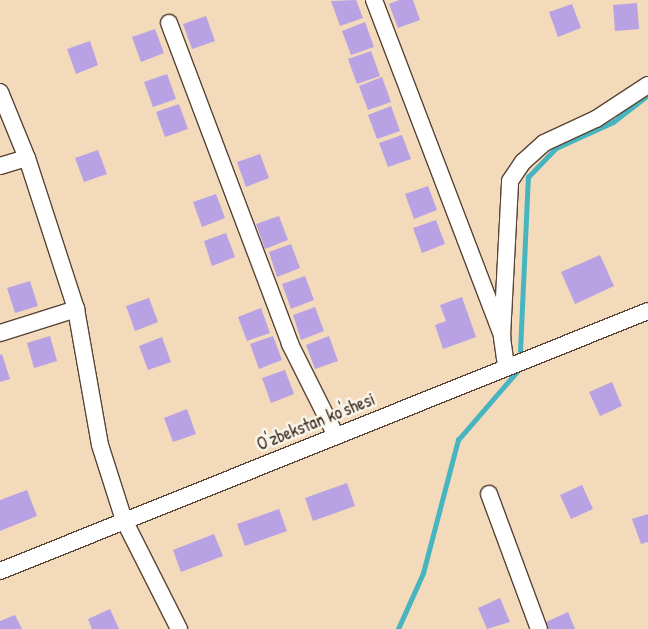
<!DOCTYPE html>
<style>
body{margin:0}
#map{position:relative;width:648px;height:629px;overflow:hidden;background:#f3dabb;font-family:"Patrick Hand",sans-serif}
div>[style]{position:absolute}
.stream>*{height:4.5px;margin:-2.25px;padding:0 2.25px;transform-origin:2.25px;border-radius:2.25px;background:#46b5bf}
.building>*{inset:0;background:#b8a2e4}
.roads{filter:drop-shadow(1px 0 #574436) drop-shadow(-1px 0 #574436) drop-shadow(0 1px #574436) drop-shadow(0 -1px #574436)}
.street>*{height:16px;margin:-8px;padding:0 8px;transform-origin:8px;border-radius:8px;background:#fff}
span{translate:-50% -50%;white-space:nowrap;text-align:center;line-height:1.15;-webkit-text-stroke:5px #fbf7ec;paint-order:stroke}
.street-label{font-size:18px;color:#3b2a1e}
</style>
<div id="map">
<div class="stream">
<div style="left:520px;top:351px;width:174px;rotate:-87.4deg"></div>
<div style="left:528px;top:177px;width:40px;rotate:-46deg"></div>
<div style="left:556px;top:148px;width:63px;rotate:-24.5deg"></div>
<div style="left:613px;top:122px;width:44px;rotate:-37.6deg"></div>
<div style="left:398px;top:629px;width:61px;rotate:-65.9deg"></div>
<div style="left:423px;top:573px;width:138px;rotate:-75.3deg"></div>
<div style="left:458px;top:440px;width:94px;rotate:-49.3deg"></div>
</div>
<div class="building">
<div style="clip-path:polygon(356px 0,363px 18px,340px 26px,331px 1px)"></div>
<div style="clip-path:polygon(399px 0,413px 0,420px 20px,398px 28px,389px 4px)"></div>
<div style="clip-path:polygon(637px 3px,639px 29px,615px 31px,613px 5px)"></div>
<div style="clip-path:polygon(572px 4px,581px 28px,558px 37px,549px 12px)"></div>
<div style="clip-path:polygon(206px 16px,215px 41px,192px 49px,183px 24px)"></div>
<div style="clip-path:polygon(365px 22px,374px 47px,351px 55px,342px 31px)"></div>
<div style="clip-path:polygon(155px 29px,164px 53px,141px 62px,132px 37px)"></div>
<div style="clip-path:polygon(90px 41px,98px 65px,76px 74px,67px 49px)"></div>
<div style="clip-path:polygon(371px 51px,380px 76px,357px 84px,348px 59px)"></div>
<div style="clip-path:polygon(167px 74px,176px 99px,153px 107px,144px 82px)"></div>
<div style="clip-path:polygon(382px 77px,391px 102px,368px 110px,359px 86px)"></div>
<div style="clip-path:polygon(179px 104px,188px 129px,165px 137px,156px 112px)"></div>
<div style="clip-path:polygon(391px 106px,400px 131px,377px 139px,368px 115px)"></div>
<div style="clip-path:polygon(402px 135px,411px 159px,388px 167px,379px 143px)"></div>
<div style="clip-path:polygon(98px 150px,107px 174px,84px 182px,75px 158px)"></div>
<div style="clip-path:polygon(260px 154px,269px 178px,246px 187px,237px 162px)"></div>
<div style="clip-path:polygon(428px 186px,437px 210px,414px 219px,405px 194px)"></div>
<div style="clip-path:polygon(216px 194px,225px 218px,202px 227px,193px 202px)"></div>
<div style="clip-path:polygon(279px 216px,288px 240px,265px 249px,256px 224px)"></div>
<div style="clip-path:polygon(436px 220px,445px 244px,422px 253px,413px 228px)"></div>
<div style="clip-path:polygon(226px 233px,235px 257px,212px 266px,204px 241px)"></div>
<div style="clip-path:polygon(291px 244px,300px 268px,277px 277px,269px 252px)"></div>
<div style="clip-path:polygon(600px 255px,614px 286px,575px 304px,561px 272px)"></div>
<div style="clip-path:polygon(305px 276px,314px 300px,291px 309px,282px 284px)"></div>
<div style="clip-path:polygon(30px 281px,38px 306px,15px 313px,7px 288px)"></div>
<div style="clip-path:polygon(462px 297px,476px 337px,443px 349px,435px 325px,446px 321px,440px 305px)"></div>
<div style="clip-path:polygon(149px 298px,158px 322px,135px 331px,126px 306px)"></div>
<div style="clip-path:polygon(315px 307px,324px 331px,301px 340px,293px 315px)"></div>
<div style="clip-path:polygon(261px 308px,270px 333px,247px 341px,238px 317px)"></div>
<div style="clip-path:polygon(50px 336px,57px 361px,34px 368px,27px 343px)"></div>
<div style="clip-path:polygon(273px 336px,282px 360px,259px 369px,250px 344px)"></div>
<div style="clip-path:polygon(329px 336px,338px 361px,315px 369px,306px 345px)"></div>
<div style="clip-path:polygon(162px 337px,171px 362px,148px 370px,139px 346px)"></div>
<div style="clip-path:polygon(2px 354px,10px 379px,0 382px,0 355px)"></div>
<div style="clip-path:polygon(285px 370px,294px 394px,271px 403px,262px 378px)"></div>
<div style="clip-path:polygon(612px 382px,622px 406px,600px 416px,589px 392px)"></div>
<div style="clip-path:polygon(187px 409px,196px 434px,173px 442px,164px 418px)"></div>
<div style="clip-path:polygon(347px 483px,355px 506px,313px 521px,305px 498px)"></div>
<div style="clip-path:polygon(582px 485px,593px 509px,571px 519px,560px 495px)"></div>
<div style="clip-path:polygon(27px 490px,37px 516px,0 531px,0 500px)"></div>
<div style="clip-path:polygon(279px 509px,287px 531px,245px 546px,237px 524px)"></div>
<div style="clip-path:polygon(648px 514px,648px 542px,641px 544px,632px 519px)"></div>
<div style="clip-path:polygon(214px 534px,223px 556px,181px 572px,173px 550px)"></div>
<div style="clip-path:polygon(500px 598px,510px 622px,487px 629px,478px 608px)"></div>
<div style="clip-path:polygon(110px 609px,119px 629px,92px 629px,88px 619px)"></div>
<div style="clip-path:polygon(568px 612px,575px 629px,549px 629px,546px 622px)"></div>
<div style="clip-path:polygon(15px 615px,22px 629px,0 629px,0 621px)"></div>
</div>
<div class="roads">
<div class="street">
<div style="left:374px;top:0;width:360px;rotate:69.1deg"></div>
<div style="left:169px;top:23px;width:343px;rotate:69.3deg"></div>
<div style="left:290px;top:344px;width:103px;rotate:63.4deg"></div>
<div style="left:0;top:92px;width:71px;rotate:67.8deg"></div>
<div style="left:27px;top:158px;width:159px;rotate:72deg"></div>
<div style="left:76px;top:309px;width:138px;rotate:80deg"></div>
<div style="left:100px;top:445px;width:79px;rotate:72.3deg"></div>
<div style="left:124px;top:520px;width:122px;rotate:63.2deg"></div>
<div style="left:0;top:166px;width:28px;rotate:-17deg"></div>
<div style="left:0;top:333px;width:80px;rotate:-17.5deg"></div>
<div style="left:506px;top:366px;width:30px;rotate:-98deg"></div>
<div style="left:502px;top:336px;width:155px;rotate:-87deg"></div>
<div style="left:510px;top:181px;width:23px;rotate:-56deg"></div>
<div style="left:523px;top:162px;width:28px;rotate:-42deg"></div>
<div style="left:544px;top:143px;width:57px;rotate:-24.8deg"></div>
<div style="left:596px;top:119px;width:62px;rotate:-33.2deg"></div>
<div style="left:489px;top:494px;width:144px;rotate:69.7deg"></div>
<div style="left:0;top:571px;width:698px;rotate:-21.86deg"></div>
</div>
</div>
<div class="street-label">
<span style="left:316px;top:422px;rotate:-22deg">O'zbekstan ko'shesi</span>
</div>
</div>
